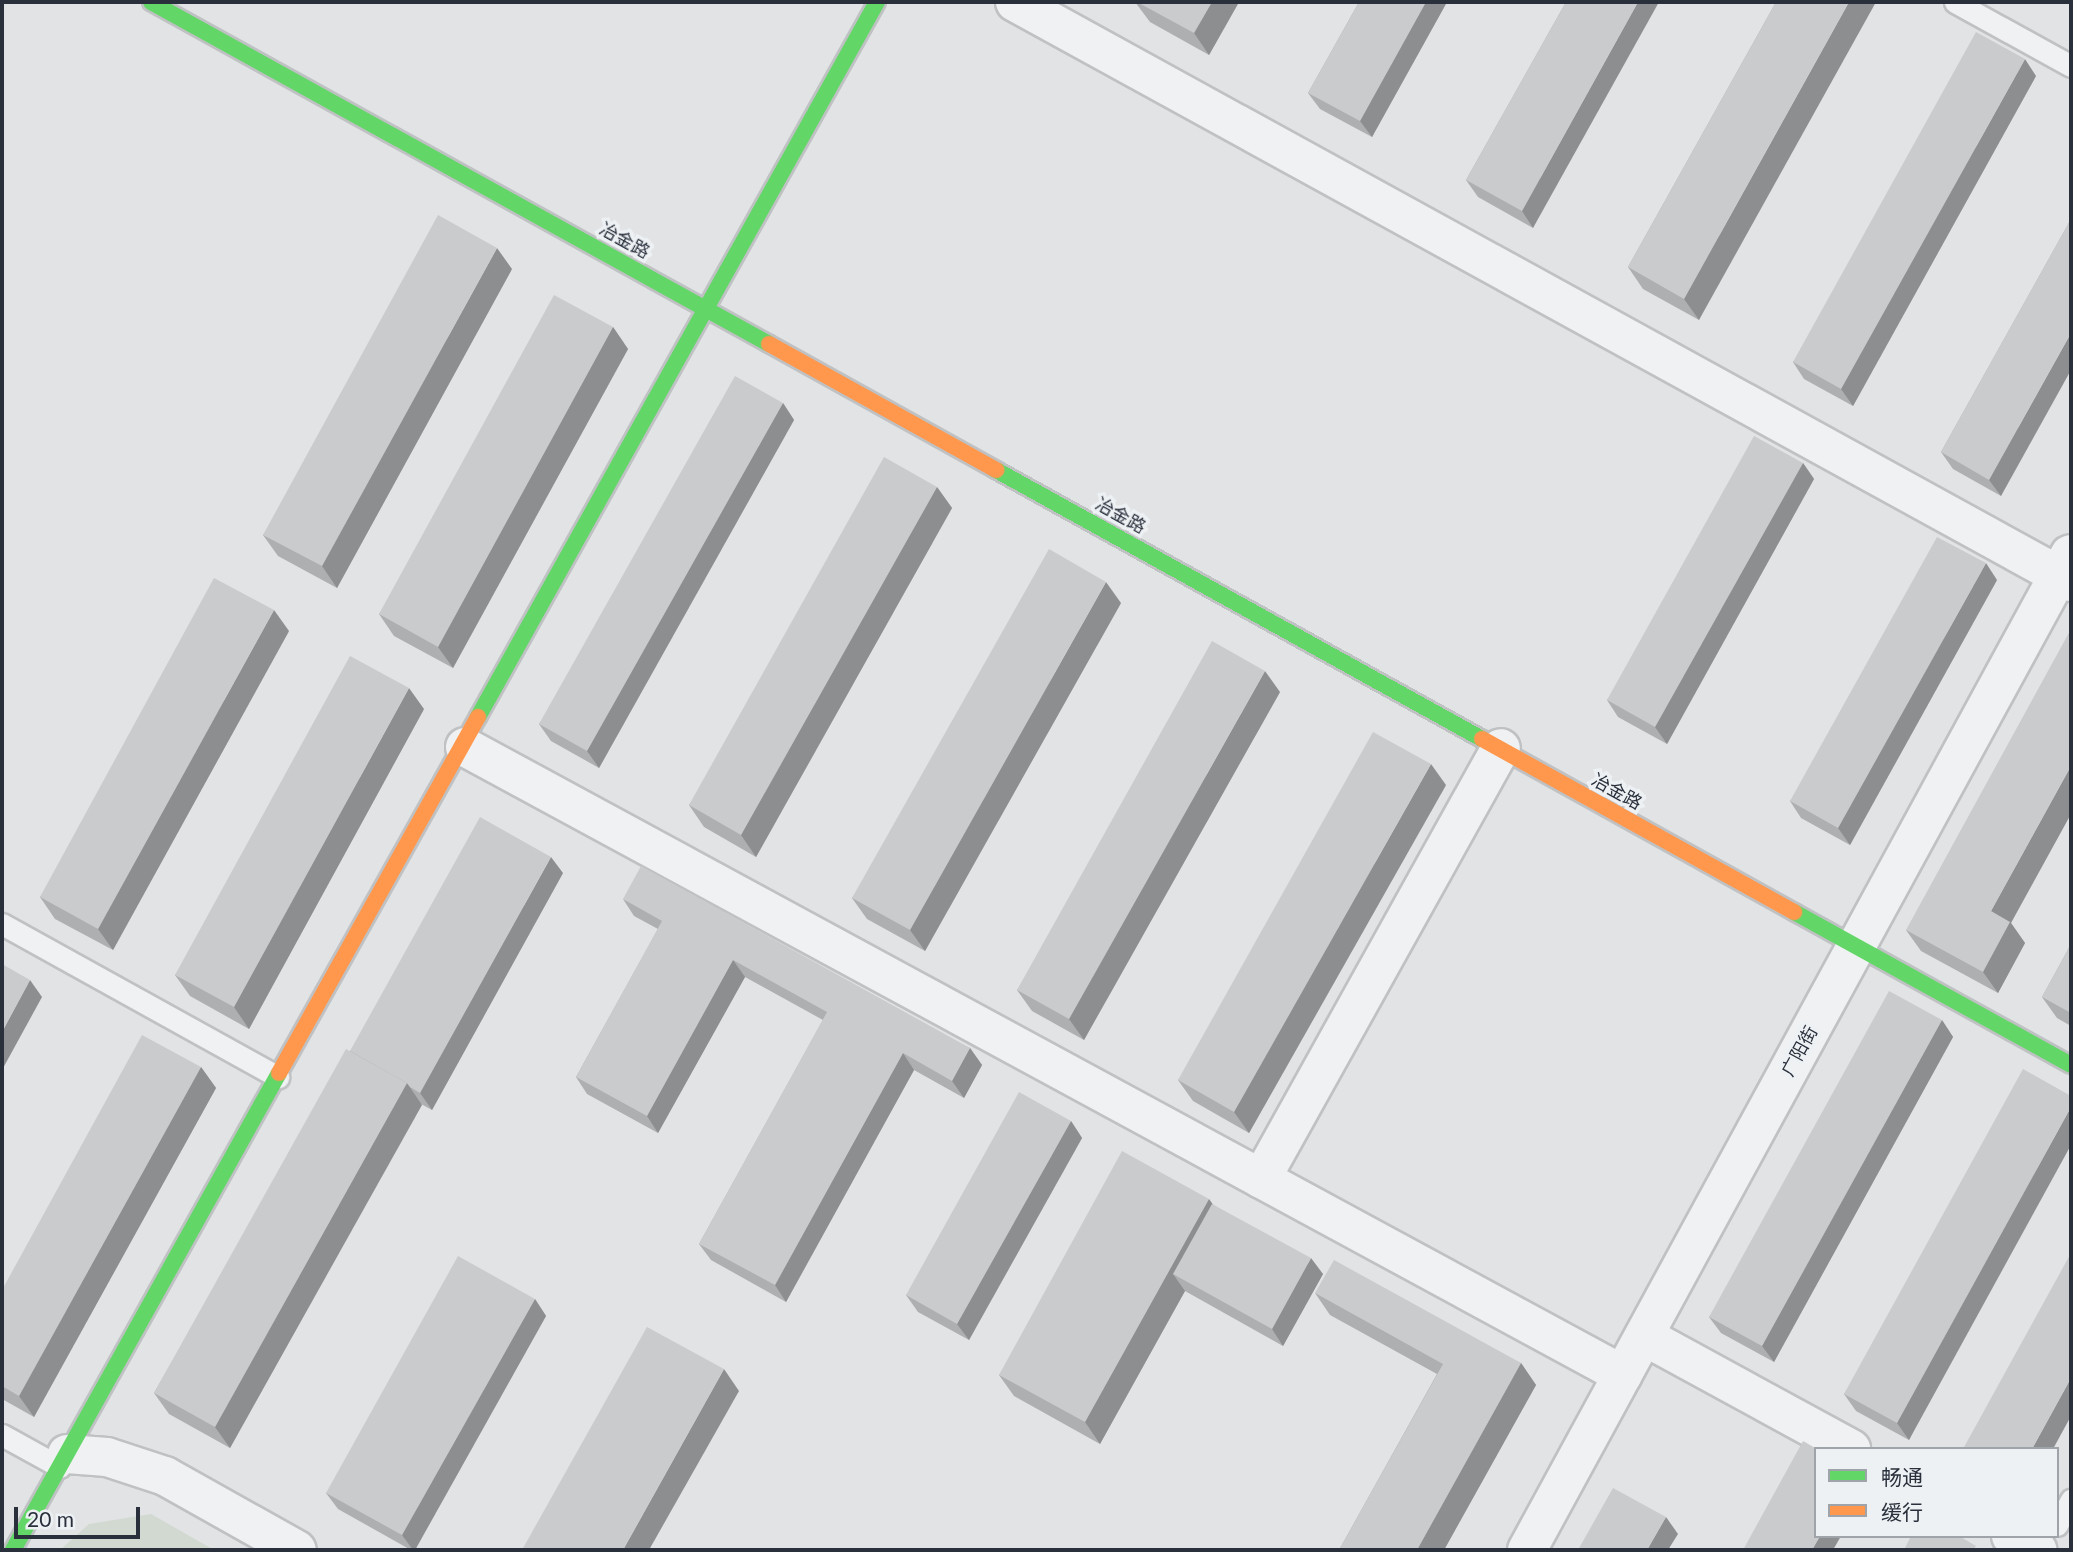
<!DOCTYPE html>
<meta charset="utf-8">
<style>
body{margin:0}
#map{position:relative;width:2073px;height:1552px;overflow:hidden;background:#e1e3e5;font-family:Lato,"Noto Sans SC",sans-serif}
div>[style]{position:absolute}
.green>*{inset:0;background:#d2d9d1}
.roads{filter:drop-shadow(2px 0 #bfc1c3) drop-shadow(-2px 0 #bfc1c3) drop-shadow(0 2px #bfc1c3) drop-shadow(0 -2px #bfc1c3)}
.lane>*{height:21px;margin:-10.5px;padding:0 10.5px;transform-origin:10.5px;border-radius:10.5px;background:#eff1f2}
.street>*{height:38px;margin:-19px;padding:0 19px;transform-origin:19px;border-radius:19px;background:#eff1f2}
.fast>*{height:16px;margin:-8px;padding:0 8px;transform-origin:8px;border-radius:8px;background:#63d668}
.slow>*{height:16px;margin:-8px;padding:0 8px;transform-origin:8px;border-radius:8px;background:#ff974d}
.wall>*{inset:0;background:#adafb0}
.shaded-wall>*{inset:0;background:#8d8e90}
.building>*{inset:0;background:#c9cbcd}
span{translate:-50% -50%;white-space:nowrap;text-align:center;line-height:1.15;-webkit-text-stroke:7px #eef1f4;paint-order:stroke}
.street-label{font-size:18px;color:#29303c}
.frame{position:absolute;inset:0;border:4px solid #29303c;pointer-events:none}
.legend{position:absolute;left:1814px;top:1447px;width:245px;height:91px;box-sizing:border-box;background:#eef1f4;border:2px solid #9fa4aa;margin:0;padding:9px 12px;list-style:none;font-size:21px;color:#29303c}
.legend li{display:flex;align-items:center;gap:14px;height:35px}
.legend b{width:35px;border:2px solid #9fa4aa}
.scale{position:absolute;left:14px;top:1507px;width:126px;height:32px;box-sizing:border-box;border:4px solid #29303c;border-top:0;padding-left:9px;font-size:21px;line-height:24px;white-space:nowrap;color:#29303c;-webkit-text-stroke:5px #eef1f4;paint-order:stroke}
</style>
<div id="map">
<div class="green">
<div style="clip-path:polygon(151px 1514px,214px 1550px,60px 1550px,89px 1524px)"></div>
</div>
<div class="roads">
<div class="lane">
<div style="left:1955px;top:2px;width:132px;rotate:28.9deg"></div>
<div style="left:2px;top:924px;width:316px;rotate:29deg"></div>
<div style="left:2px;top:1435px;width:66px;rotate:28.9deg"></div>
<div style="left:2057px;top:1525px;width:29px;rotate:-61deg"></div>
</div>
<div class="street">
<div style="left:1015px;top:2px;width:1205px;rotate:28.78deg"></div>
<div style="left:465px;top:747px;width:1317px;rotate:28.47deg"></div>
<div style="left:1261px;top:1179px;width:493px;rotate:-60.9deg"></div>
<div style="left:1644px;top:1336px;width:236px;rotate:28.6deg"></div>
<div style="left:67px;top:1454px;width:40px;rotate:4.3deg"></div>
<div style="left:107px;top:1457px;width:61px;rotate:18.1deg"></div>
<div style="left:165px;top:1476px;width:151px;rotate:29.3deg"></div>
<div style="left:2011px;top:1536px;width:30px;rotate:28deg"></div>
<div style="left:1527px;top:1550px;width:1134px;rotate:-61.4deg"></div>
</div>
<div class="fast">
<div style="left:151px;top:2px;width:706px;rotate:28.96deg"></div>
<div style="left:996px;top:470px;width:555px;rotate:28.96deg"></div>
<div style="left:478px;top:717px;width:819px;rotate:-60.84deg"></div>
<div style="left:1794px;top:912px;width:316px;rotate:28.9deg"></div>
<div style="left:13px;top:1550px;width:546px;rotate:-60.85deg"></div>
</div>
<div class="slow">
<div style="left:769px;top:344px;width:260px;rotate:29deg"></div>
<div style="left:1482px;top:739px;width:357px;rotate:29deg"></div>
<div style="left:279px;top:1073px;width:408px;rotate:-60.8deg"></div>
</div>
</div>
<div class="wall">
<div style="clip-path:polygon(1135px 2px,1239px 2px,1209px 55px,1150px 22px)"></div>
<div style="clip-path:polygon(1359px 2px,1447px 2px,1372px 137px,1320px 109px,1308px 93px)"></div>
<div style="clip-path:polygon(1566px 2px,1533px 228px,1478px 197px,1466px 180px)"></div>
<div style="clip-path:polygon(1776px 2px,1699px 320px,1643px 289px,1628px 267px)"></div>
<div style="clip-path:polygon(2036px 76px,1853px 406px,1804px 379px,1793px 362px)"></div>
<div style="clip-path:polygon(2071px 219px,2001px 496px,1953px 469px,1941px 452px)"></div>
<div style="clip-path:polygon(512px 269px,337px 588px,278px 556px,263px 535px)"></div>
<div style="clip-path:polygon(613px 327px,628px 349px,453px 668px,394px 636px,379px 614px)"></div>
<div style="clip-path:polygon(783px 403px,794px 420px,599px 768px,551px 741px,539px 724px)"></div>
<div style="clip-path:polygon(1803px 463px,1814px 479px,1667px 744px,1618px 717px,1607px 700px)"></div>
<div style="clip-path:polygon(937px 487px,952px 508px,756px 857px,704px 827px,689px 805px)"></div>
<div style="clip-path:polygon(1997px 580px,1850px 845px,1801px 818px,1790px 801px)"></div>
<div style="clip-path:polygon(1121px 603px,925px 951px,867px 919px,852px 898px)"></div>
<div style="clip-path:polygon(289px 631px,113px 950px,55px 919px,40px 897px)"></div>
<div style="clip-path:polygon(1280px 692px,1084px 1040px,1032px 1011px,1017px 990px)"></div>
<div style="clip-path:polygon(424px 709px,249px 1029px,190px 996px,175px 975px)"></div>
<div style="clip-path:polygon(1446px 785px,1249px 1133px,1193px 1101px,1178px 1080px)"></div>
<div style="clip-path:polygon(563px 873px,432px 1110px,421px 1104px,230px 1448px,169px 1414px,154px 1393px,350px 1051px)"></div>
<div style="clip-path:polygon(623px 899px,970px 1048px,982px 1065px,964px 1098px,914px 1070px,786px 1302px,711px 1260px,699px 1244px,823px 1020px,745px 977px,658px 1133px,587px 1094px,576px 1077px,658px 929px,634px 916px)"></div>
<div style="clip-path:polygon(2011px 923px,2025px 943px,1998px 993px,1921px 951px,1906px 930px)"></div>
<div style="clip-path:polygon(2071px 944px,2071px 1026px,2057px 1018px,2042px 997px)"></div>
<div style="clip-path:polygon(1942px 1020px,1953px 1037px,1774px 1362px,1721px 1333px,1709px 1317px)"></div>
<div style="clip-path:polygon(201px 1067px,216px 1088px,34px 1417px,2px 1399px,2px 1290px)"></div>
<div style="clip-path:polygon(2071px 1096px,1909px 1440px,1856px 1411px,1844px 1394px)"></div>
<div style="clip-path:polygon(1071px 1121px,1082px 1138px,969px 1340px,918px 1312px,906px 1295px)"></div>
<div style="clip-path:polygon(1209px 1199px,1212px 1204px,1323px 1274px,1283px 1346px,1185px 1291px,1100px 1444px,1014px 1396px,999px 1375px)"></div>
<div style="clip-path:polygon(1315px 1293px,1521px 1363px,1536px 1385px,1444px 1550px,1339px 1550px,1437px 1374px,1330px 1315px)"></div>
<div style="clip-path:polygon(535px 1299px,546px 1316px,415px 1550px,411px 1550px,338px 1509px,326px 1493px)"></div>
</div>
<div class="shaded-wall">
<div style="clip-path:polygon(1212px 2px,1239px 2px,1209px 55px,1194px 33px)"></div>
<div style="clip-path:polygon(1426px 2px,1447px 2px,1372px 137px,1360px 121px)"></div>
<div style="clip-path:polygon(1638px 2px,1659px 2px,1533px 228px,1522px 211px)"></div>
<div style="clip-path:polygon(1849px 2px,1876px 2px,1699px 320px,1684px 299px)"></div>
<div style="clip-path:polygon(2025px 59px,2036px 76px,1853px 406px,1841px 389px)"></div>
<div style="clip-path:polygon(497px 248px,512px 269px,337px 588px,322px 566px)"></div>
<div style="clip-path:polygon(613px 327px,628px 349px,453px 668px,438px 647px)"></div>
<div style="clip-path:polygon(2071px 333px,2071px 370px,2001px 496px,1989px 480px)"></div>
<div style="clip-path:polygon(783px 403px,794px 420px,599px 768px,587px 751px)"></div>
<div style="clip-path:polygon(1803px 463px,1814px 479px,1667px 744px,1655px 727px)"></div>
<div style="clip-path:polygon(937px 487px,952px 508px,756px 857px,741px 835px)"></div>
<div style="clip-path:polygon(1986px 563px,1997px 580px,1850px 845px,1838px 828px)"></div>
<div style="clip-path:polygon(1106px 582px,1121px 603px,925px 951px,910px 930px)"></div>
<div style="clip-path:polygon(274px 610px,289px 631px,113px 950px,98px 929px)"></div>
<div style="clip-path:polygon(1265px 671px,1280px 692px,1084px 1040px,1069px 1019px)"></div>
<div style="clip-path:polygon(409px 688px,424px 709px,249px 1029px,234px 1007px)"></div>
<div style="clip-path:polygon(1431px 764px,1446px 785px,1249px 1133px,1234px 1112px)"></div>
<div style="clip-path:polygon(2071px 766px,2071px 814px,2011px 923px,2025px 943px,1998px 993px,1983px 972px,1991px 911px)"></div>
<div style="clip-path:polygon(551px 857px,563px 873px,432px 1110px,420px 1093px)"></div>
<div style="clip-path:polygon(733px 960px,745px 977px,658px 1133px,647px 1116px)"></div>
<div style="clip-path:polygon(30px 980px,42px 997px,2px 1070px,2px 1032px)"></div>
<div style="clip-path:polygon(1942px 1020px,1953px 1037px,1774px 1362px,1762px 1346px)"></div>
<div style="clip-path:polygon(970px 1048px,982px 1065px,964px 1098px,952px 1081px)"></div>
<div style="clip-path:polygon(903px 1053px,914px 1070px,786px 1302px,775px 1285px)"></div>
<div style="clip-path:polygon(201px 1067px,216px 1088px,34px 1417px,19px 1396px)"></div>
<div style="clip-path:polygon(407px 1083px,422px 1105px,230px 1448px,215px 1427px)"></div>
<div style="clip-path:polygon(2071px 1107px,2071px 1145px,1909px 1440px,1897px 1423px)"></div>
<div style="clip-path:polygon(1071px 1121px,1082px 1138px,969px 1340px,957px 1324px)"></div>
<div style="clip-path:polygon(1209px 1199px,1224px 1220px,1173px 1274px,1185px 1291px,1100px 1444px,1085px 1422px)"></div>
<div style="clip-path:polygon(1311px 1258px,1323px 1274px,1283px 1346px,1272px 1329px)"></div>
<div style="clip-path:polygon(535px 1299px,546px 1316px,415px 1550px,413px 1550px,402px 1535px)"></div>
<div style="clip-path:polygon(1521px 1363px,1536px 1385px,1444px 1550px,1417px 1550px)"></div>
<div style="clip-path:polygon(724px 1369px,739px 1391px,649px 1550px,623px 1550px)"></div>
<div style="clip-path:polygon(2071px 1378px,2071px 1416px,2053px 1449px,2032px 1449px)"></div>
<div style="clip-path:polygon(1666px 1517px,1678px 1534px,1668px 1550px,1647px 1550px)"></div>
<div style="clip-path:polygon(1820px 1536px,1841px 1536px,1833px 1550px,1812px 1550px)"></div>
</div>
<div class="building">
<div style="clip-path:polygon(1137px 2px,1212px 2px,1194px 33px)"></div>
<div style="clip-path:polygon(1359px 2px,1426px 2px,1360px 121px,1308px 93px)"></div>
<div style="clip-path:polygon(1566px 2px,1638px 2px,1522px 211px,1466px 180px)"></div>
<div style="clip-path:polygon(1776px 2px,1849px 2px,1684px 299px,1628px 267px)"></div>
<div style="clip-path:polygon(1976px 32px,2025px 59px,1841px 389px,1793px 362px)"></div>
<div style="clip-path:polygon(438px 215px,497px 248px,322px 566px,263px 535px)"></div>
<div style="clip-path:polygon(2071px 219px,2071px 333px,1989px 480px,1941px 452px)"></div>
<div style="clip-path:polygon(554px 295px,613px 327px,438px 647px,379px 614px)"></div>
<div style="clip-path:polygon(735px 376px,783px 403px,587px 751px,539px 724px)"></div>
<div style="clip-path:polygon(1754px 436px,1803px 463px,1655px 727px,1607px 700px)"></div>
<div style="clip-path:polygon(884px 457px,937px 487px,741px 835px,689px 805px)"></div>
<div style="clip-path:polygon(1937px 537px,1986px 563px,1838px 828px,1790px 801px)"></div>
<div style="clip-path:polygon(1049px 549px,1106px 582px,910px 930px,852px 898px)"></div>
<div style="clip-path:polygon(214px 578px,274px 610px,98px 929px,40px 897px)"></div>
<div style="clip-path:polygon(2071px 629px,2071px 766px,1991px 911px,2010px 922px,1983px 972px,1906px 930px)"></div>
<div style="clip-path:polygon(1212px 641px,1265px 671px,1069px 1019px,1017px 990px)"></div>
<div style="clip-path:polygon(350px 656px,409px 688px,234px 1007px,175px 975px)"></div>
<div style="clip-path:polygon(1373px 732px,1431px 764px,1234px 1112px,1178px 1080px)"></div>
<div style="clip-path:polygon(480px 817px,551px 857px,420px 1093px,410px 1087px,407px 1083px,350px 1051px)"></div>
<div style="clip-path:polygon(641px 866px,970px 1048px,952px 1081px,903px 1053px,775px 1285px,699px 1244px,827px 1012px,733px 960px,647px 1116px,576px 1077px,662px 921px,623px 899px)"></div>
<div style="clip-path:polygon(2071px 944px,2071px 1013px,2042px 997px)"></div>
<div style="clip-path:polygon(2px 964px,30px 980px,2px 1032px)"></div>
<div style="clip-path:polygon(1889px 991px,1942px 1020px,1762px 1346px,1709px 1317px)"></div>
<div style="clip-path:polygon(142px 1035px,201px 1067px,19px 1396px,2px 1386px,2px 1290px)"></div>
<div style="clip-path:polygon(346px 1049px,407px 1083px,215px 1427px,154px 1393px)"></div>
<div style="clip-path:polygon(2023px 1069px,2071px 1096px,2071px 1107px,1897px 1423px,1844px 1394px)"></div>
<div style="clip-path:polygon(1019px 1092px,1071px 1121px,957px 1324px,906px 1295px)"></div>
<div style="clip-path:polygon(1122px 1151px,1209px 1199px,1085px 1422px,999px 1375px)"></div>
<div style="clip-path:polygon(1212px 1204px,1311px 1258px,1272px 1329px,1173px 1274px)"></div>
<div style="clip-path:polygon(2071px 1253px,2071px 1378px,2032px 1449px,1963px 1449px)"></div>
<div style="clip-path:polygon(458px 1256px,535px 1299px,402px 1535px,326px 1493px)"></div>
<div style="clip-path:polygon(1334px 1260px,1521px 1363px,1417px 1550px,1339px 1550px,1443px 1364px,1315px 1293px)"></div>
<div style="clip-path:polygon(647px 1327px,724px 1369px,623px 1550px,522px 1550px)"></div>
<div style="clip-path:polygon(1803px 1441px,1817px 1449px,1816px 1536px,1820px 1536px,1812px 1550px,1743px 1550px)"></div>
<div style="clip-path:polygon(1613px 1488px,1666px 1517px,1647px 1550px,1578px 1550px)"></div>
<div style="clip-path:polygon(1911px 1536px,1959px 1536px,1976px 1546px,1973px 1550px,1904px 1550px)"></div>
</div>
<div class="street-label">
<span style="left:625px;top:240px;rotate:29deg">冶金路</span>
<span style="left:1121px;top:515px;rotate:29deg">冶金路</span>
<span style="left:1617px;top:791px;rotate:29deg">冶金路</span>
<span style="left:1799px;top:1051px;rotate:-61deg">广阳街</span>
</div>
<div class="frame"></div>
<ul class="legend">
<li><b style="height:9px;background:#63d668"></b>畅通</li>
<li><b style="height:9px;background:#ff974d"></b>缓行</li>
</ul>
<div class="scale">20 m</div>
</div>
